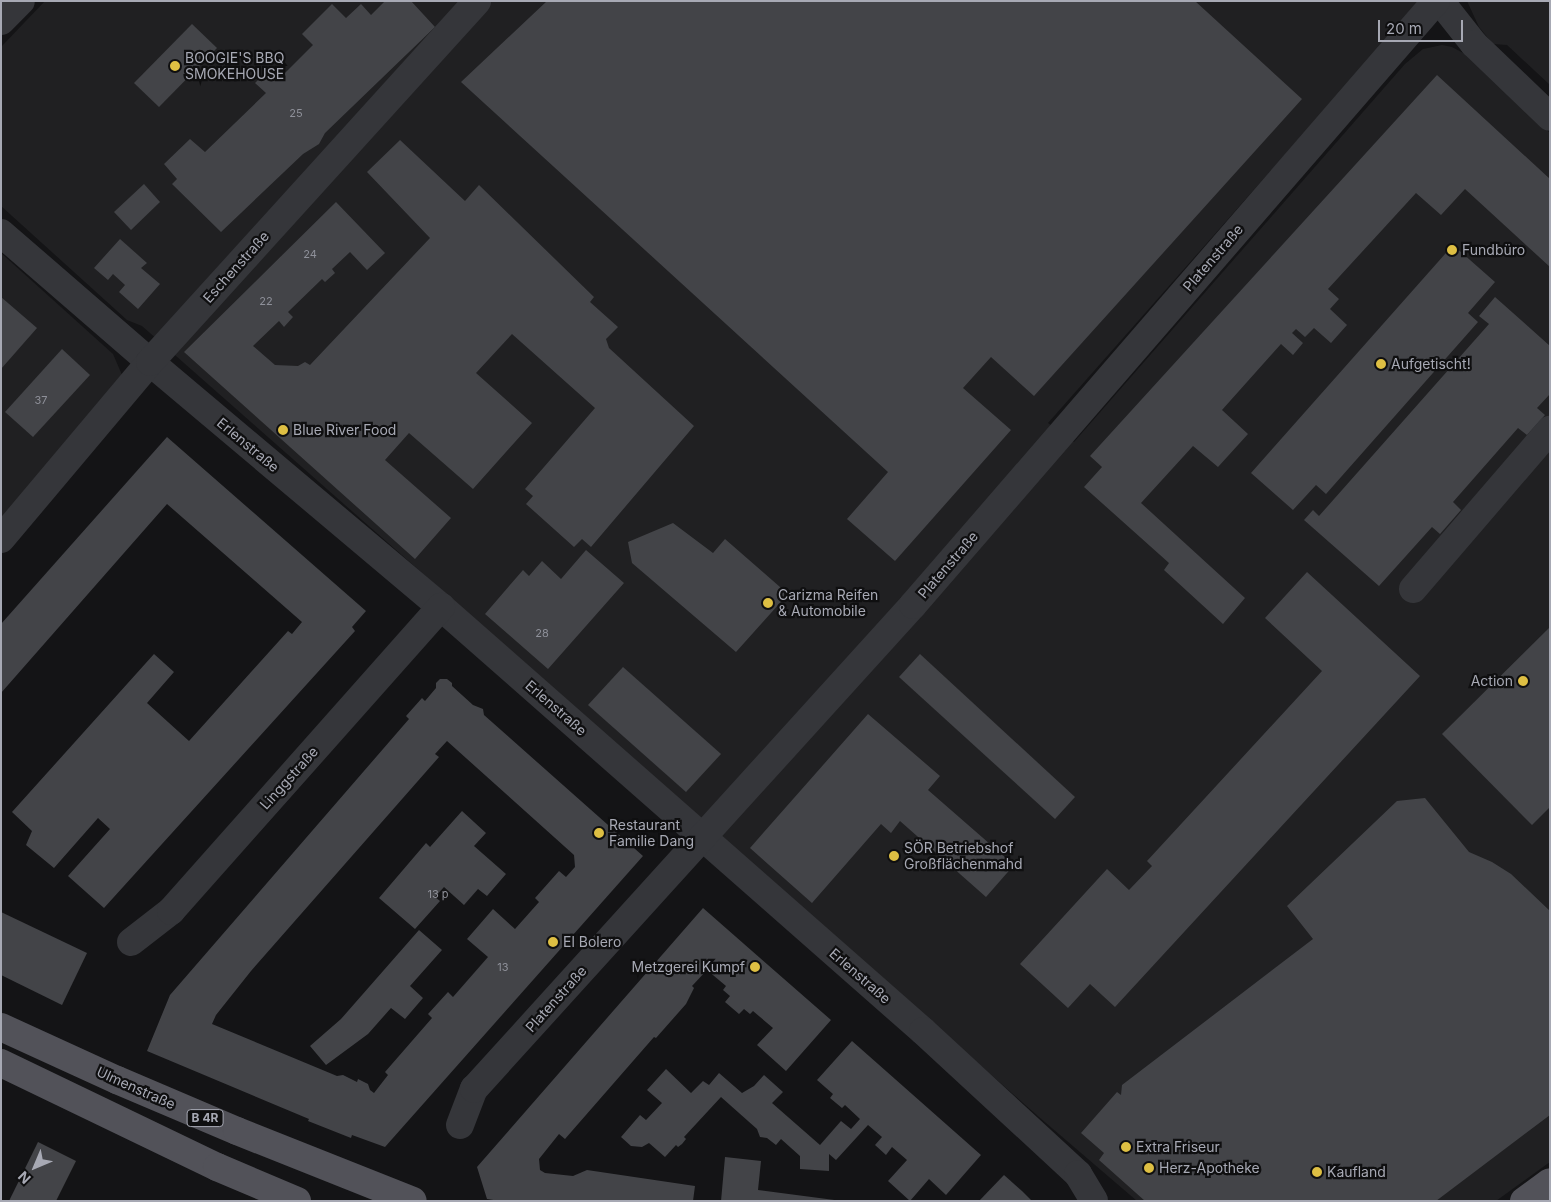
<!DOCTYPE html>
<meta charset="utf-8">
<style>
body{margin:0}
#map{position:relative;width:1551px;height:1202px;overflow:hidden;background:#141416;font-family:Inter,sans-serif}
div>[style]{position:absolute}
.built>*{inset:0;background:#202022}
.building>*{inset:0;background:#434448}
.minor>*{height:28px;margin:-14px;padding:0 14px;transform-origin:14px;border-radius:14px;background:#35363a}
.major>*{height:28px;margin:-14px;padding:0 14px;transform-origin:14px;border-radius:14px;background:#525259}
.dots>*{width:14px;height:14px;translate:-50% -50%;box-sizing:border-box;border:2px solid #0f0f10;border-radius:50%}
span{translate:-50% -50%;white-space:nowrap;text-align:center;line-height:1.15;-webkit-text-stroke:4.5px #0f0f10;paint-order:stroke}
.number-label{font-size:11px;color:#8e9099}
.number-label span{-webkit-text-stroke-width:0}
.shield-label span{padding:1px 4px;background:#0f0f10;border:1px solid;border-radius:4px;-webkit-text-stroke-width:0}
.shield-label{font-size:12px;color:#a7a9b4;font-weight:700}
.poi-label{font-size:14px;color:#a7a9b4}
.left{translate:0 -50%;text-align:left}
.right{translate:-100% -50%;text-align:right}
.street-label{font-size:14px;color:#a7a9b4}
.frame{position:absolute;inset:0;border:2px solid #a7a9b4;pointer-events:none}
.north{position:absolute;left:10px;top:1142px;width:50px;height:50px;-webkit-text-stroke:4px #0f0f10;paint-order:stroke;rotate:225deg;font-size:14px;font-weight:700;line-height:20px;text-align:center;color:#a7a9b4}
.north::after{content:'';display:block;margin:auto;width:18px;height:22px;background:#a7a9b4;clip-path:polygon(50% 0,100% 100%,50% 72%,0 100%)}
.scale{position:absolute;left:1378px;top:20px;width:85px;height:22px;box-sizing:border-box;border:2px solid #a7a9b4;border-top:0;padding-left:6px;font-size:15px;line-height:18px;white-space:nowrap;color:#a7a9b4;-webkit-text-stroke:4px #0f0f10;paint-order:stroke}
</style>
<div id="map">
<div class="built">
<div style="clip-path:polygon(45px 1px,1418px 1px,1358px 72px,1048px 423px,1074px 442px,1405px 64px,1423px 49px,1442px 45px,1452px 47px,1467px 55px,1550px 133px,1550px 1162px,1496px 1201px,1137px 1201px,1039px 1117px,142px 326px,127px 320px,1px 206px,1px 47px)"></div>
<div style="clip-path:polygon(1467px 1px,1550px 1px,1550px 85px,1507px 45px,1493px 44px,1479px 27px)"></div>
<div style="clip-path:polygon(1px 253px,113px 354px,122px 375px,1px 522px)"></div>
</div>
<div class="building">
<div style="clip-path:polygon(385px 1px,411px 1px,435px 27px,325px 133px,319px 144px,303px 154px,221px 232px,172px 184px,177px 179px,164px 164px,190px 139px,205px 152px,266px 93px,255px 83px,269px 69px,279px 79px,313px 45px,302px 34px,332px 4px,346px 18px,361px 4px,371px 15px)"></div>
<div style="clip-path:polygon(547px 1px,1195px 1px,1302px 99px,1034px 396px,991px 357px,963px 388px,1011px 430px,895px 561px,847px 519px,888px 472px,461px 82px)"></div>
<div style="clip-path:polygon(192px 24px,217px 48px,159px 107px,134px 83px)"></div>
<div style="clip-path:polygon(1437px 75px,1550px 179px,1550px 267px,1465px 189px,1441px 215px,1416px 193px,1328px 289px,1339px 299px,1330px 309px,1347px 325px,1331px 343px,1314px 328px,1305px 337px,1296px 329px,1292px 333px,1303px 343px,1293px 355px,1281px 344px,1222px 410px,1248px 434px,1218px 467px,1193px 446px,1141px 503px,1245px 598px,1223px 624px,1164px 570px,1169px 563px,1084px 487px,1102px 467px,1090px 456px)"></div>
<div style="clip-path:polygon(400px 140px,465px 201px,479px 185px,594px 297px,590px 302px,618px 327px,606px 339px,609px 348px,694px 426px,591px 547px,582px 539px,574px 547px,526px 504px,533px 496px,525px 489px,595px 408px,512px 334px,476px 373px,532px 423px,473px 489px,409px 433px,385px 460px,451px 518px,415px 559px,184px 352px,336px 202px,385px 253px,367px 270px,350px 252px,332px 269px,335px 273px,325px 282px,322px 279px,288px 312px,293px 317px,284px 327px,279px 321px,253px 346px,275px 365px,298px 366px,305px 362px,310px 365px,430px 238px,367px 172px)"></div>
<div style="clip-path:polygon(144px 184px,160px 202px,131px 230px,114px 212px)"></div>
<div style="clip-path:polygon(120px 239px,147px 263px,141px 268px,160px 284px,138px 309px,119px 292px,125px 285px,113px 274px,108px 280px,94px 268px)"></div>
<div style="clip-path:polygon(1453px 245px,1495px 282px,1468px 313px,1478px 322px,1326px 494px,1316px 485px,1293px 510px,1251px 473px)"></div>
<div style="clip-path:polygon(1px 297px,37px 328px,1px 369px)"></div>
<div style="clip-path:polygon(1495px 297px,1550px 346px,1550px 394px,1537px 408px,1545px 415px,1527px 435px,1518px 428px,1453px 502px,1461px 510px,1440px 534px,1432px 527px,1379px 586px,1304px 520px,1313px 510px,1319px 516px,1489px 324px,1479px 316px)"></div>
<div style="clip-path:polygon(62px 349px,90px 375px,33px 437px,5px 412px)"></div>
<div style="clip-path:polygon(167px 437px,366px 611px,352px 627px,355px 631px,104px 908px,68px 876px,110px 829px,98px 818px,54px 868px,26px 845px,32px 831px,12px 812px,154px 654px,174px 672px,147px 703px,189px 741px,288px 631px,292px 634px,302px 622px,167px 504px,1px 693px,1px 624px)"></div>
<div style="clip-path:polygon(673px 523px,713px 553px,725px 539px,788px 594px,736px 652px,632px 563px,628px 542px)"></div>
<div style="clip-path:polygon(586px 550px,624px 583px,548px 669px,485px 614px,523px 570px,529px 576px,542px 561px,561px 579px)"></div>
<div style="clip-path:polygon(1307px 572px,1420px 676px,1115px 1007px,1090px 984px,1068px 1008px,1020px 964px,1107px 869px,1129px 890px,1152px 866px,1147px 861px,1322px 671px,1265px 618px)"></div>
<div style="clip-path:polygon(1550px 627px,1550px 807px,1532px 825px,1442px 734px)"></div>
<div style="clip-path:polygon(920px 654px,1075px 797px,1055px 819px,899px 677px)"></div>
<div style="clip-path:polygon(623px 667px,721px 754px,686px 792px,588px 705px)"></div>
<div style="clip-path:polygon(evenodd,440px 679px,447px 679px,452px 683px,452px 686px,473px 705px,483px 709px,484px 715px,643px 856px,385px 1147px,352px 1135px,351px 1138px,308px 1121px,309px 1119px,147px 1051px,170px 995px,409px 719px,406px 716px,422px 698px,425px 701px,436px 688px,436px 683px,440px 679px,447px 741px,574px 855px,575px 867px,566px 877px,559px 871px,535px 898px,539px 902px,515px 929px,493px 909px,467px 939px,488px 957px,453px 997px,448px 992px,428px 1014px,432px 1018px,385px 1072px,388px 1075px,374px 1093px,370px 1090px,368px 1084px,358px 1079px,357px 1082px,343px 1075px,337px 1076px,212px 1024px,216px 1015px,251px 971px,439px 757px,435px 754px,447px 741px)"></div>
<div style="clip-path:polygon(868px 714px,940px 776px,928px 790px,1014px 865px,986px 897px,900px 821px,891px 833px,881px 824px,812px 903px,750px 848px)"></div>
<div style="clip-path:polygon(1425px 798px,1469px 852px,1492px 862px,1511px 874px,1550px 911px,1550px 1115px,1436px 1201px,1145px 1201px,1099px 1160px,1104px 1153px,1081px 1133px,1117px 1092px,1121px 1095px,1122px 1085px,1313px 939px,1287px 906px,1397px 801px)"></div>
<div style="clip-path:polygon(462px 811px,486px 833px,474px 846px,506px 874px,487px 896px,478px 889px,464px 905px,444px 887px,435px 897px,440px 901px,415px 929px,379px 898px,426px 843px,430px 847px)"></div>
<div style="clip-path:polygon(703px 908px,831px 1020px,786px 1071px,757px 1045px,773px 1028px,753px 1011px,750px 1014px,744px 1009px,739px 1014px,725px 1002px,730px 996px,723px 990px,726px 986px,707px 970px,692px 986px,694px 988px,686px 1004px,656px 1038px,654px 1037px,565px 1139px,559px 1134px,539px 1159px,540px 1170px,545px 1173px,573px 1176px,587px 1170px,695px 1186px,693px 1201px,500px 1201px,487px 1199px,477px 1167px)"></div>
<div style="clip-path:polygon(1px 912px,87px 953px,62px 1005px,1px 975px)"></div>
<div style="clip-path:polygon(419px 930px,442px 950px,410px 986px,423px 998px,405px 1019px,391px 1008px,368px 1034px,326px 1065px,310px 1046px,341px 1019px)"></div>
<div style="clip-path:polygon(852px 1041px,981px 1155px,946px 1195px,929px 1179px,910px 1201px,888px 1181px,907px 1160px,892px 1147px,886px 1155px,875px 1145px,882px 1137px,868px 1125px,836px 1160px,829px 1154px,829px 1171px,800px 1169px,800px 1156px,781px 1139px,776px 1145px,767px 1138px,760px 1137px,757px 1129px,721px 1097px,684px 1137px,686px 1139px,682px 1144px,678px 1147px,676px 1145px,665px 1157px,649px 1143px,642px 1147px,631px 1146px,621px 1137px,640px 1115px,646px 1120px,662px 1103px,647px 1090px,666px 1069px,691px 1093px,703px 1081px,709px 1085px,719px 1073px,742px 1093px,754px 1086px,764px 1075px,783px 1092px,772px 1103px,820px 1145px,841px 1121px,851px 1129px,860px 1119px,845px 1105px,842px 1108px,830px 1098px,833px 1094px,817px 1080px)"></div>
<div style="clip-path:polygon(38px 1142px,76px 1161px,56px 1201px,9px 1201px)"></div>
<div style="clip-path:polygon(725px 1157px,761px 1161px,758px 1190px,842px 1201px,721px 1201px)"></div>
<div style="clip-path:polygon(1004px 1175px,1022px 1191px,1032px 1201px,979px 1201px)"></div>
</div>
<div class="minor">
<div style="left:1440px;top:1px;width:55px;rotate:51.7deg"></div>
<div style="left:1474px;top:44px;width:105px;rotate:43.8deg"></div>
<div style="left:1px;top:21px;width:28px;rotate:-45deg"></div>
<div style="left:1px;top:233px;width:197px;rotate:40.9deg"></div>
<div style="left:150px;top:362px;width:380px;rotate:40.1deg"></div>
<div style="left:441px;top:607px;width:642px;rotate:41.34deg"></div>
<div style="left:923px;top:1031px;width:211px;rotate:42.7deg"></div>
<div style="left:1078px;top:1174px;width:31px;rotate:59deg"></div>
<div style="left:1px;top:539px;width:231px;rotate:-49.9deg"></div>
<div style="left:150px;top:362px;width:487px;rotate:-47.8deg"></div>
<div style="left:1413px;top:589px;width:210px;rotate:-49.3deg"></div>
<div style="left:131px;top:942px;width:51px;rotate:-37.8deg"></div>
<div style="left:171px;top:911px;width:407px;rotate:-48.4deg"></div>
<div style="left:460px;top:1125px;width:39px;rotate:-69deg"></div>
<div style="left:474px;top:1089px;width:653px;rotate:-47.79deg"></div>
<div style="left:913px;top:605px;width:799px;rotate:-49.11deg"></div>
</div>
<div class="major">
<div style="left:1px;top:1027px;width:128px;rotate:24.6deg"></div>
<div style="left:117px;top:1080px;width:130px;rotate:23deg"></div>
<div style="left:237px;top:1131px;width:189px;rotate:21.7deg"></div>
<div style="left:1px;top:1063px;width:240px;rotate:25.7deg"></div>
<div style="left:217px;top:1167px;width:87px;rotate:23deg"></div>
<div style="left:1524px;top:1201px;width:32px;rotate:-36deg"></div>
</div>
<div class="dots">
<div style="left:175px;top:66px;background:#debf43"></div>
<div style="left:1452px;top:250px;background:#debf43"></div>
<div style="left:1381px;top:364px;background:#debf43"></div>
<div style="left:283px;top:430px;background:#debf43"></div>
<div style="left:768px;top:603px;background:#debf43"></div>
<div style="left:1523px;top:681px;background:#debf43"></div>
<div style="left:599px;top:833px;background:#debf43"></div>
<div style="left:894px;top:856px;background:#debf43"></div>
<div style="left:553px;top:942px;background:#debf43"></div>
<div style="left:755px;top:967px;background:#debf43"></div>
<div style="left:1126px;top:1147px;background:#debf43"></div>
<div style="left:1149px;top:1168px;background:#debf43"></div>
<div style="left:1317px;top:1172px;background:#debf43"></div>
</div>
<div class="number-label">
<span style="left:296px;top:113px">25</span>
<span style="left:310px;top:254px">24</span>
<span style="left:266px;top:301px">22</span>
<span style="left:41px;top:400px">37</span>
<span style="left:542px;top:633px">28</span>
<span style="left:438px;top:894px">13 p</span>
<span style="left:503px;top:967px">13</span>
</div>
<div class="shield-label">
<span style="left:205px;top:1118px">B 4R</span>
</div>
<div class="poi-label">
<span class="left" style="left:185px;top:66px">BOOGIE'S BBQ<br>SMOKEHOUSE</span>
<span class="left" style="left:1462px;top:250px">Fundbüro</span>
<span class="left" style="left:1391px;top:364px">Aufgetischt!</span>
<span class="left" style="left:293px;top:430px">Blue River Food</span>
<span class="left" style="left:778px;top:603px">Carizma Reifen<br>&amp; Automobile</span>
<span class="right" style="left:1513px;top:681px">Action</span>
<span class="left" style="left:609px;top:833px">Restaurant<br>Familie Dang</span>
<span class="left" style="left:904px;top:856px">SÖR Betriebshof<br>Großflächenmahd</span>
<span class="left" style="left:563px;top:942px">El Bolero</span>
<span class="right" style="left:745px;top:967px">Metzgerei Kumpf</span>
<span class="left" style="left:1136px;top:1147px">Extra Friseur</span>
<span class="left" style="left:1159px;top:1168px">Herz-Apotheke</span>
<span class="left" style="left:1327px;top:1172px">Kaufland</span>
</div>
<div class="street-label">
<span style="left:1213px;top:258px;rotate:-49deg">Platenstraße</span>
<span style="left:236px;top:267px;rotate:-48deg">Eschenstraße</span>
<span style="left:248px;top:445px;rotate:40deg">Erlenstraße</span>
<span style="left:948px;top:565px;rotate:-49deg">Platenstraße</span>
<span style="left:556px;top:708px;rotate:41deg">Erlenstraße</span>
<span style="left:289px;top:778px;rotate:-48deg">Linggstraße</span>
<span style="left:860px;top:976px;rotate:41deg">Erlenstraße</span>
<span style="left:556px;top:999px;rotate:-48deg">Platenstraße</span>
<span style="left:136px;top:1088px;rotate:24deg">Ulmenstraße</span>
</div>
<div class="frame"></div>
<div class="north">N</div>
<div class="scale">20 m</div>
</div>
